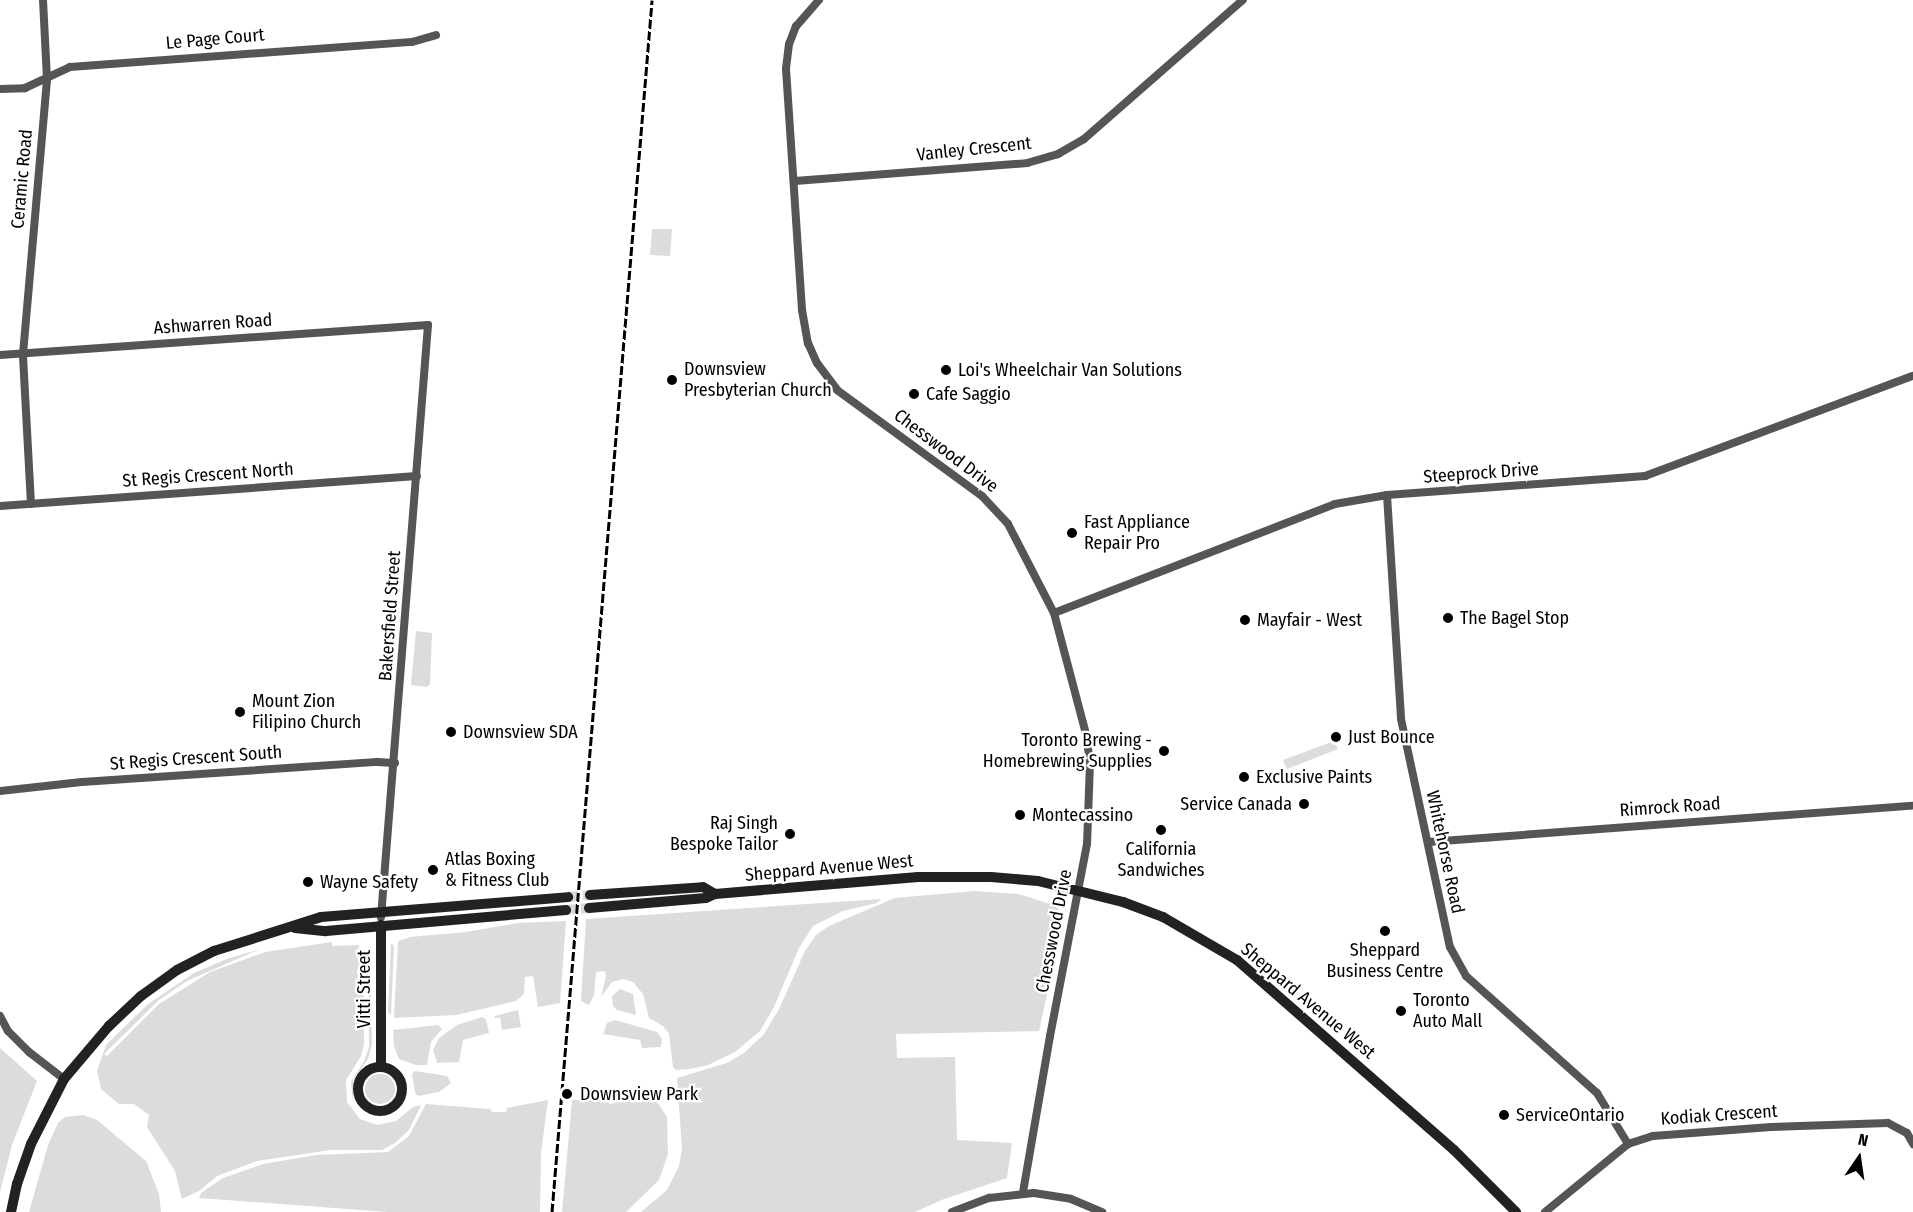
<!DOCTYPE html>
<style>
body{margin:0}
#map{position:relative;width:1913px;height:1212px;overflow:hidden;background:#fff;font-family:"Fira Sans Condensed",sans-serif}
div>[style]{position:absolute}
.green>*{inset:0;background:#dcdcdc}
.round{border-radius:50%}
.secondary-tunnel>*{height:10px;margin-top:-5px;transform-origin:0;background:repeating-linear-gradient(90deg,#d9d9d9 0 10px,transparent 0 15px)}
.street>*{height:8px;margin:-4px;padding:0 4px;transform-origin:4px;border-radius:4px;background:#555}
.secondary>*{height:10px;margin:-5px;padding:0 5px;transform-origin:5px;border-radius:5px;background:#222}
.secondary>.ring{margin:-5px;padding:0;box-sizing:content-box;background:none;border:10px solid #222;border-radius:50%}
.rail>*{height:3px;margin-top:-1.5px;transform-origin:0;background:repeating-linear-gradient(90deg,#000 0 9px,transparent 0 12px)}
.dots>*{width:16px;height:16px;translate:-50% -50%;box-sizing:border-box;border:3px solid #fff;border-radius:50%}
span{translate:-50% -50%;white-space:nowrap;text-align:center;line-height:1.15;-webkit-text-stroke:4.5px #fff;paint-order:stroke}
.street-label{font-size:18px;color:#000}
.poi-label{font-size:18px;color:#000}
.left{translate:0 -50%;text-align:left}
.right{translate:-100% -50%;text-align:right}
.north{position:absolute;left:1829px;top:1128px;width:60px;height:60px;-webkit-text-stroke:4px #fff;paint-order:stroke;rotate:13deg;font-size:16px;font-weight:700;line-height:24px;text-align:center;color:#000}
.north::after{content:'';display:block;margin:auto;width:21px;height:27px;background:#000;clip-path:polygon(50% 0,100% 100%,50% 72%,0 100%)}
</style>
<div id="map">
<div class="green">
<div style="clip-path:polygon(652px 229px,672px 229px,670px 256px,650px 255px)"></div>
<div style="clip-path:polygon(416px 631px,432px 633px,430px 684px,427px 687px,411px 685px)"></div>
<div style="clip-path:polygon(1334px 741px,1338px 749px,1287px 769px,1283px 760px)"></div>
<div style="clip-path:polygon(974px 891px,1019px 894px,1056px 906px,1062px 914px,1060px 936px,1039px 1031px,896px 1034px,897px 1058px,955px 1057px,957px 1140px,1012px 1143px,1007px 1178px,944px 1199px,915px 1212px,641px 1212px,667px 1190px,679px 1166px,682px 1149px,677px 1078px,727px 1063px,744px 1053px,764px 1034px,779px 1009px,805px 951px,816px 935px,829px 926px,895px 898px)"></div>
<div style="clip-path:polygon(881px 899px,877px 903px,843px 911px,813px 926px,799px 948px,774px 1007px,760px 1031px,735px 1052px,708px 1065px,690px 1069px,676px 1070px,673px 1067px,669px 1034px,663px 1026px,649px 1018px,643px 994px,633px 982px,623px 979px,612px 982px,601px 997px,606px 976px,605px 971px,596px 972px,594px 995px,589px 1005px,581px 1001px,586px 919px)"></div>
<div style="clip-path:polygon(566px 921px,560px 1003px,538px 1007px,533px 976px,525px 977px,524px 994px,516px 1001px,456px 1015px,394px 1018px,398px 941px,410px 937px,466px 932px,518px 923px)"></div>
<div style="clip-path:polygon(332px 942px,332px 946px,358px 945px,363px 955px,364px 1044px,361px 1056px,346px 1080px,347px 1102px,360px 1119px,377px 1125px,396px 1121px,413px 1107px,421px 1105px,409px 1130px,395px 1143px,382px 1150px,331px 1150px,257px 1161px,217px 1176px,199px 1191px,182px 1199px,175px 1171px,147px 1127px,149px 1115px,134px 1104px,119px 1104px,101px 1089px,97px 1071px,106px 1045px,148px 1004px,194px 973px,227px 959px,260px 949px,187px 981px,159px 1000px,104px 1054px,107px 1056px,159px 1004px,210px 972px,265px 952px)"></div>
<div style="clip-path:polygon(391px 943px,394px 946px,391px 1016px,388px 1011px)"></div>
<div style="clip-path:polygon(370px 947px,372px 1044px,368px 1059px,353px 1080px,353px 1103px,351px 1082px,364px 1061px,369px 1047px,368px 948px)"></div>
<div style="clip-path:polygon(620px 989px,633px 994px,636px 1015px,617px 1010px,613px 1006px,612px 996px)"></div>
<div style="clip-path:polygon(518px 1010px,521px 1027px,502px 1030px,500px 1018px,494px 1018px,495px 1016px)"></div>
<div style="clip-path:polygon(482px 1017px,486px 1019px,489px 1033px,463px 1040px,459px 1062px,437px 1063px,433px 1050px,439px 1038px,457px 1025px)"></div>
<div style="clip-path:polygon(615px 1020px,657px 1032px,662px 1039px,661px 1047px,642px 1048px,640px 1040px,603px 1034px,607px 1023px)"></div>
<div style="clip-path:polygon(438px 1025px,442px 1029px,431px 1042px,427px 1065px,416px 1065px,399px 1059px,394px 1046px,393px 1030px)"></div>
<div style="clip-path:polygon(0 1048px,37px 1081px,12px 1145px,0 1192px)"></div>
<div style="clip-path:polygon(415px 1071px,447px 1076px,451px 1083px,439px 1092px,418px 1096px,415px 1093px,412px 1074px)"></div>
<div class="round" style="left:365px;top:1074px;width:30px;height:30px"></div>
<div style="clip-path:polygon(641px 1096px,658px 1103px,667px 1117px,668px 1154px,659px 1180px,626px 1212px,562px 1212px,572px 1100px,606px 1100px,610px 1104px)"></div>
<div style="clip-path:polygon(548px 1100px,541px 1153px,540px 1212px,387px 1212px,199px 1198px,201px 1193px,223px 1178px,263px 1164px,316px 1155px,388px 1152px,409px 1136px,426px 1104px,490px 1109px,492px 1112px,506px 1112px,507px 1108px)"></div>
<div style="clip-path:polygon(83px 1115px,97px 1120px,146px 1161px,159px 1194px,161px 1212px,29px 1212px,48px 1145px,58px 1123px,65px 1117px)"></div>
</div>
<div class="secondary-tunnel">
<div style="left:568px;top:897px;width:22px;rotate:-5deg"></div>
<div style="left:566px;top:910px;width:23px;rotate:-5deg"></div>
</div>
<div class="street">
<div style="left:819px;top:0;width:35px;rotate:131deg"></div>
<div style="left:796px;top:26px;width:19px;rotate:111deg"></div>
<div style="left:789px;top:44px;width:25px;rotate:97deg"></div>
<div style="left:786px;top:69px;width:242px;rotate:86.2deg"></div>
<div style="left:802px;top:310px;width:34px;rotate:80deg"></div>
<div style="left:808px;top:343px;width:22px;rotate:66deg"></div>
<div style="left:817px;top:363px;width:34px;rotate:53deg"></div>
<div style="left:837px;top:390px;width:180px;rotate:36.2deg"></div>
<div style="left:982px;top:496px;width:38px;rotate:47deg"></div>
<div style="left:1008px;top:524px;width:100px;rotate:62.7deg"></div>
<div style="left:1054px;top:613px;width:125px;rotate:75.2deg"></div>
<div style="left:1086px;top:734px;width:29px;rotate:82deg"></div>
<div style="left:1090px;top:763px;width:81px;rotate:92.1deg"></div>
<div style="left:1087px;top:844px;width:196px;rotate:100.9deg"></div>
<div style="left:1050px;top:1036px;width:159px;rotate:99.8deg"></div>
<div style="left:0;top:89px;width:25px;rotate:-2deg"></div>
<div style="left:25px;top:88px;width:50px;rotate:-25deg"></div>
<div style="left:70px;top:67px;width:343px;rotate:-4.2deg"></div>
<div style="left:412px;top:42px;width:25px;rotate:-16deg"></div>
<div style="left:795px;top:181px;width:233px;rotate:-4.4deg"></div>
<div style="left:1027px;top:163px;width:32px;rotate:-16deg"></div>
<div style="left:1058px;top:154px;width:30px;rotate:-30deg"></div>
<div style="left:1084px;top:139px;width:211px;rotate:-41.2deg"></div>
<div style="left:0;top:355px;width:429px;rotate:-4deg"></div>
<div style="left:428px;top:325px;width:594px;rotate:94.54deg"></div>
<div style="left:1387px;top:495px;width:224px;rotate:86.4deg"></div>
<div style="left:1401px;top:719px;width:233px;rotate:77.9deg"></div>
<div style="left:1450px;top:947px;width:33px;rotate:61deg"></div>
<div style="left:1466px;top:976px;width:176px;rotate:41.8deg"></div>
<div style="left:1597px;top:1093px;width:60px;rotate:58.7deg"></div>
<div style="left:31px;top:504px;width:150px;rotate:-93.1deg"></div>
<div style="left:23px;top:354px;width:276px;rotate:-85deg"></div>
<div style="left:47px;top:79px;width:79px;rotate:-92.9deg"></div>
<div style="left:0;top:506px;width:418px;rotate:-4.1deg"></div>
<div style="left:1054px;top:613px;width:301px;rotate:-21.2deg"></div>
<div style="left:1335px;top:504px;width:53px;rotate:-9.8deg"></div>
<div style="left:1387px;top:495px;width:259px;rotate:-4.2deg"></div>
<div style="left:1645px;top:476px;width:286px;rotate:-20.5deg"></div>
<div style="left:0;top:791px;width:82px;rotate:-6.3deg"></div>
<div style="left:82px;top:782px;width:296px;rotate:-3.9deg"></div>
<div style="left:377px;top:762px;width:18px;rotate:3deg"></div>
<div style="left:1429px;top:842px;width:485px;rotate:-4.3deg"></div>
<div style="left:0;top:1016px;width:17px;rotate:62deg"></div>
<div style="left:8px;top:1031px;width:30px;rotate:45deg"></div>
<div style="left:29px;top:1052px;width:44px;rotate:37.6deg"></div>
<div style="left:952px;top:1212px;width:40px;rotate:-21deg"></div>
<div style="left:989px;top:1198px;width:45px;rotate:-6.3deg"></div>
<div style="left:1034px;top:1193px;width:37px;rotate:9deg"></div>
<div style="left:1071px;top:1199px;width:34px;rotate:23deg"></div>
<div style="left:1545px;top:1212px;width:107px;rotate:-39.3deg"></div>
<div style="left:1628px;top:1144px;width:26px;rotate:-18deg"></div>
<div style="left:1653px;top:1136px;width:118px;rotate:-4.4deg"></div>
<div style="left:1771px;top:1127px;width:117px;rotate:-2deg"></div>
<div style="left:1888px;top:1123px;width:21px;rotate:28deg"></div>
<div style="left:1907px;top:1133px;width:13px;rotate:61deg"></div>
</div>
<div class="secondary">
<div style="left:590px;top:895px;width:113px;rotate:-4deg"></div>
<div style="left:703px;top:887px;width:14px;rotate:30deg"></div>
<div style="left:589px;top:908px;width:117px;rotate:-4.9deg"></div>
<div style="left:706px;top:898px;width:10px;rotate:-24deg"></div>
<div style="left:715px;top:894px;width:204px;rotate:-4.8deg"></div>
<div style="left:918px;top:877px;width:73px"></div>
<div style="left:991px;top:877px;width:47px;rotate:4.9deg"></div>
<div style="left:1038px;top:881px;width:88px;rotate:13.9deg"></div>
<div style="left:1123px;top:902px;width:43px;rotate:20.6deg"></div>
<div style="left:1163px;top:917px;width:86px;rotate:30.2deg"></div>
<div style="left:1237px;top:960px;width:288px;rotate:41.2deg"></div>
<div style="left:1454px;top:1150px;width:88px;rotate:45deg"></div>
<div style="left:295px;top:928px;width:31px;rotate:6deg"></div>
<div style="left:326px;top:931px;width:241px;rotate:-5deg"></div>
<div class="ring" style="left:358px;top:1067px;width:34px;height:34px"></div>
<div style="left:381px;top:1067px;width:142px;rotate:-90deg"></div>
<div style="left:11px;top:1212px;width:29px;rotate:-78deg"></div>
<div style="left:17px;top:1184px;width:42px;rotate:-70.7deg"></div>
<div style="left:31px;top:1144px;width:73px;rotate:-63.1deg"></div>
<div style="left:64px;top:1079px;width:70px;rotate:-49.7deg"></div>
<div style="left:109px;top:1026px;width:44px;rotate:-43.2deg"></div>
<div style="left:141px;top:996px;width:44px;rotate:-35.8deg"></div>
<div style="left:177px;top:970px;width:42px;rotate:-27.2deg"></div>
<div style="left:214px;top:951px;width:112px;rotate:-17.6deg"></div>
<div style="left:321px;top:917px;width:248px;rotate:-4.6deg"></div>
</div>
<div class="rail">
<div style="left:552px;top:1212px;width:1216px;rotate:-85.28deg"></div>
</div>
<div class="dots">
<div style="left:946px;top:370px;background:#000"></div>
<div style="left:672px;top:380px;background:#000"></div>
<div style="left:914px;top:394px;background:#000"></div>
<div style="left:1072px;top:533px;background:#000"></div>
<div style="left:1448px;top:618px;background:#000"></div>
<div style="left:1245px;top:620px;background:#000"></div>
<div style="left:240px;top:712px;background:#000"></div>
<div style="left:451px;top:732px;background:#000"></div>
<div style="left:1336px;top:737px;background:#000"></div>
<div style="left:1164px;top:751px;background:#000"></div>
<div style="left:1244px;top:777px;background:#000"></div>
<div style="left:1304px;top:804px;background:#000"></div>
<div style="left:1020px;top:815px;background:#000"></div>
<div style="left:1161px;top:830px;background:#000"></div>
<div style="left:790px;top:834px;background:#000"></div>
<div style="left:433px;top:870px;background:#000"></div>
<div style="left:308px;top:882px;background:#000"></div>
<div style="left:1385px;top:931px;background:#000"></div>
<div style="left:1401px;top:1011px;background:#000"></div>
<div style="left:567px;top:1094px;background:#000"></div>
<div style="left:1504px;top:1115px;background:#000"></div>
</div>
<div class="street-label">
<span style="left:215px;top:39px;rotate:-5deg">Le Page Court</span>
<span style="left:974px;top:149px;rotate:-6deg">Vanley Crescent</span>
<span style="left:22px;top:179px;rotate:-85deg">Ceramic Road</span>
<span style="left:213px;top:324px;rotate:-4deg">Ashwarren Road</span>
<span style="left:946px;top:451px;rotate:37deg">Chesswood Drive</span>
<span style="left:1481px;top:473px;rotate:-4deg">Steeprock Drive</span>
<span style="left:208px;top:475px;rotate:-4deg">St Regis Crescent North</span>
<span style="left:390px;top:616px;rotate:-86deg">Bakersfield Street</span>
<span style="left:196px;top:758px;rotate:-4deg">St Regis Crescent South</span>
<span style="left:1670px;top:807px;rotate:-4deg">Rimrock Road</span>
<span style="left:1445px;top:852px;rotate:78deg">Whitehorse Road</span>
<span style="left:829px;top:868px;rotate:-5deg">Sheppard Avenue West</span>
<span style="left:1054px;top:931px;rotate:-79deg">Chesswood Drive</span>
<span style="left:364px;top:989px;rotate:-90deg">Vitti Street</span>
<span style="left:1308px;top:1001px;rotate:40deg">Sheppard Avenue West</span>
<span style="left:1719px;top:1115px;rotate:-4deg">Kodiak Crescent</span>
</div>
<div class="poi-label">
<span class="left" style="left:684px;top:380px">Downsview<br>Presbyterian Church</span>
<span class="left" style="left:958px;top:370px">Loi's Wheelchair Van Solutions</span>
<span class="left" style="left:926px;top:394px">Cafe Saggio</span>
<span class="left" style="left:1084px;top:533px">Fast Appliance<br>Repair Pro</span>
<span class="left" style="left:1460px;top:618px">The Bagel Stop</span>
<span class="left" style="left:1257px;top:620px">Mayfair - West</span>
<span class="left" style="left:252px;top:712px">Mount Zion<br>Filipino Church</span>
<span class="left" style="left:463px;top:732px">Downsview SDA</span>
<span class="left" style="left:1348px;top:737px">Just Bounce</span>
<span class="right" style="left:1152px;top:751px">Toronto Brewing -<br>Homebrewing Supplies</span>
<span class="left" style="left:1256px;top:777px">Exclusive Paints</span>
<span class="right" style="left:1292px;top:804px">Service Canada</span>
<span class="left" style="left:1032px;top:815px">Montecassino</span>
<span class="right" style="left:778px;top:834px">Raj Singh<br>Bespoke Tailor</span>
<span style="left:1161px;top:860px">California<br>Sandwiches</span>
<span class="left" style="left:445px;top:870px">Atlas Boxing<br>&amp; Fitness Club</span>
<span class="left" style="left:320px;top:882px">Wayne Safety</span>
<span style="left:1385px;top:961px">Sheppard<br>Business Centre</span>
<span class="left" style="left:1413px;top:1011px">Toronto<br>Auto Mall</span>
<span class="left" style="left:580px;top:1094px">Downsview Park</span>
<span class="left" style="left:1516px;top:1115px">ServiceOntario</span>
</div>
<div class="north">N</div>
</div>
